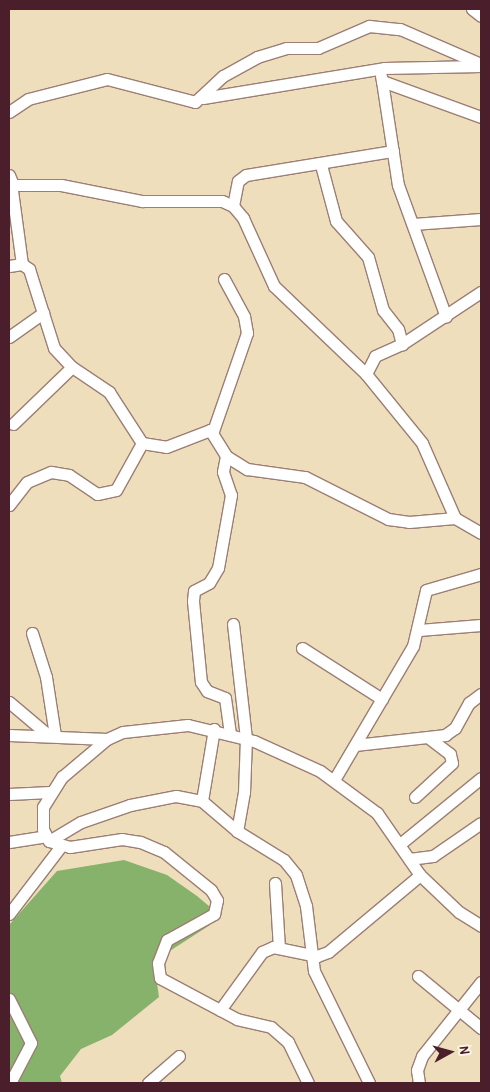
<!DOCTYPE html>
<style>
body{margin:0}
#map{position:relative;width:490px;height:1092px;overflow:hidden;background:#eedebc;font-family:"Patrick Hand",sans-serif}
div>[style]{position:absolute}
.forest>*{inset:0;background:#87b26b}
.roads{filter:drop-shadow(1px 0 #9c7e74) drop-shadow(-1px 0 #9c7e74) drop-shadow(0 1px #9c7e74) drop-shadow(0 -1px #9c7e74)}
.minor>*{height:11px;margin:-5.5px;padding:0 5.5px;transform-origin:5.5px;border-radius:5.5px;background:#fff}
span{translate:-50% -50%;white-space:nowrap;text-align:center;line-height:1.15;-webkit-text-stroke:5px #fcf5e5;paint-order:stroke}
.frame{position:absolute;inset:0;border:10px solid #4a1f2b;pointer-events:none}
.north{position:absolute;left:425px;top:1027px;width:50px;height:50px;-webkit-text-stroke:4px #fcf5e5;paint-order:stroke;rotate:83deg;font-size:14px;font-weight:700;line-height:20px;text-align:center;color:#4a1f2b}
.north::after{content:'';display:block;margin:auto;width:18px;height:22px;background:#4a1f2b;clip-path:polygon(50% 0,100% 100%,50% 72%,0 100%)}
</style>
<div id="map">
<div class="forest">
<div style="clip-path:polygon(124px 860px,167px 875px,197px 896px,210px 907px,210px 925px,162px 956px,155px 969px,159px 997px,112px 1035px,81px 1049px,60px 1076px,62px 1083px,9px 1083px,9px 925px,57px 871px)"></div>
</div>
<div class="roads">
<div class="minor">
<div style="left:472px;top:9px;width:11px;rotate:38deg"></div>
<div style="left:381px;top:76px;width:5px;rotate:79deg"></div>
<div style="left:382px;top:81px;width:105px;rotate:20deg"></div>
<div style="left:382px;top:81px;width:105px;rotate:81.3deg"></div>
<div style="left:398px;top:185px;width:140px;rotate:70deg"></div>
<div style="left:203px;top:98px;width:183px;rotate:-9.4deg"></div>
<div style="left:384px;top:68px;width:97px;rotate:-1.2deg"></div>
<div style="left:9px;top:112px;width:23px;rotate:-34deg"></div>
<div style="left:28px;top:99px;width:81px;rotate:-14.2deg"></div>
<div style="left:107px;top:79px;width:91px;rotate:14.6deg"></div>
<div style="left:195px;top:102px;width:38px;rotate:-43deg"></div>
<div style="left:223px;top:76px;width:39px;rotate:-29deg"></div>
<div style="left:257px;top:57px;width:30px;rotate:-17deg"></div>
<div style="left:286px;top:48px;width:32px"></div>
<div style="left:318px;top:48px;width:56px;rotate:-23.3deg"></div>
<div style="left:369px;top:26px;width:31px;rotate:6deg"></div>
<div style="left:400px;top:29px;width:88px;rotate:23.4deg"></div>
<div style="left:321px;top:165px;width:58px;rotate:75deg"></div>
<div style="left:336px;top:221px;width:48px;rotate:48.4deg"></div>
<div style="left:368px;top:257px;width:55px;rotate:74.2deg"></div>
<div style="left:383px;top:310px;width:24px;rotate:52deg"></div>
<div style="left:398px;top:329px;width:16px;rotate:75deg"></div>
<div style="left:9px;top:175px;width:11px;rotate:68deg"></div>
<div style="left:13px;top:185px;width:48px"></div>
<div style="left:61px;top:185px;width:83px;rotate:11.2deg"></div>
<div style="left:142px;top:201px;width:80px"></div>
<div style="left:222px;top:201px;width:12px;rotate:24deg"></div>
<div style="left:233px;top:206px;width:16px;rotate:50deg"></div>
<div style="left:243px;top:218px;width:75px;rotate:65.5deg"></div>
<div style="left:274px;top:286px;width:127px;rotate:43.7deg"></div>
<div style="left:366px;top:374px;width:89px;rotate:50.9deg"></div>
<div style="left:422px;top:443px;width:82px;rotate:66.3deg"></div>
<div style="left:11px;top:183px;width:82px;rotate:82.3deg"></div>
<div style="left:233px;top:206px;width:25px;rotate:-79deg"></div>
<div style="left:238px;top:181px;width:10px;rotate:-37deg"></div>
<div style="left:246px;top:175px;width:149px;rotate:-9.3deg"></div>
<div style="left:413px;top:224px;width:68px;rotate:-4.2deg"></div>
<div style="left:9px;top:266px;width:13px;rotate:-9deg"></div>
<div style="left:22px;top:264px;width:9px;rotate:36deg"></div>
<div style="left:29px;top:269px;width:83px;rotate:72.4deg"></div>
<div style="left:54px;top:348px;width:26px;rotate:47deg"></div>
<div style="left:72px;top:367px;width:45px;rotate:34deg"></div>
<div style="left:109px;top:392px;width:61px;rotate:57.1deg"></div>
<div style="left:142px;top:443px;width:24px;rotate:9deg"></div>
<div style="left:166px;top:447px;width:47px;rotate:-21.1deg"></div>
<div style="left:210px;top:430px;width:31px;rotate:58deg"></div>
<div style="left:226px;top:456px;width:25px;rotate:32deg"></div>
<div style="left:247px;top:469px;width:59px;rotate:7.9deg"></div>
<div style="left:305px;top:477px;width:93px;rotate:26.8deg"></div>
<div style="left:388px;top:519px;width:21px;rotate:8deg"></div>
<div style="left:409px;top:522px;width:46px;rotate:-5deg"></div>
<div style="left:455px;top:518px;width:30px;rotate:30deg"></div>
<div style="left:9px;top:337px;width:42px;rotate:-35.2deg"></div>
<div style="left:366px;top:374px;width:20px;rotate:-63deg"></div>
<div style="left:375px;top:356px;width:30px;rotate:-24deg"></div>
<div style="left:402px;top:344px;width:95px;rotate:-33.4deg"></div>
<div style="left:13px;top:424px;width:82px;rotate:-44deg"></div>
<div style="left:213px;top:431px;width:104px;rotate:-70.9deg"></div>
<div style="left:247px;top:333px;width:17px;rotate:-100deg"></div>
<div style="left:244px;top:316px;width:42px;rotate:-118.4deg"></div>
<div style="left:226px;top:456px;width:16px;rotate:101deg"></div>
<div style="left:223px;top:472px;width:24px;rotate:71deg"></div>
<div style="left:231px;top:495px;width:74px;rotate:100.1deg"></div>
<div style="left:218px;top:568px;width:17px;rotate:121deg"></div>
<div style="left:209px;top:583px;width:17px;rotate:152deg"></div>
<div style="left:194px;top:591px;width:10px;rotate:96deg"></div>
<div style="left:193px;top:601px;width:81px;rotate:84.4deg"></div>
<div style="left:201px;top:682px;width:11px;rotate:56deg"></div>
<div style="left:207px;top:691px;width:19px;rotate:21deg"></div>
<div style="left:225px;top:698px;width:35px;rotate:82deg"></div>
<div style="left:9px;top:505px;width:29px;rotate:-52deg"></div>
<div style="left:27px;top:482px;width:26px;rotate:-23deg"></div>
<div style="left:51px;top:472px;width:18px;rotate:9deg"></div>
<div style="left:69px;top:475px;width:34px;rotate:34deg"></div>
<div style="left:97px;top:494px;width:19px;rotate:-12deg"></div>
<div style="left:116px;top:490px;width:54px;rotate:-61deg"></div>
<div style="left:233px;top:624px;width:115px;rotate:83.5deg"></div>
<div style="left:246px;top:738px;width:54px;rotate:92.1deg"></div>
<div style="left:244px;top:792px;width:40px;rotate:100deg"></div>
<div style="left:419px;top:630px;width:62px;rotate:-4.6deg"></div>
<div style="left:32px;top:633px;width:46px;rotate:72.3deg"></div>
<div style="left:46px;top:677px;width:59px;rotate:81.2deg"></div>
<div style="left:302px;top:648px;width:95px;rotate:32.5deg"></div>
<div style="left:9px;top:702px;width:50px;rotate:40.1deg"></div>
<div style="left:214px;top:729px;width:73px;rotate:99.5deg"></div>
<div style="left:202px;top:801px;width:46px;rotate:40.6deg"></div>
<div style="left:237px;top:831px;width:55px;rotate:31.7deg"></div>
<div style="left:284px;top:860px;width:19px;rotate:51deg"></div>
<div style="left:296px;top:875px;width:33px;rotate:72deg"></div>
<div style="left:306px;top:906px;width:65px;rotate:83deg"></div>
<div style="left:314px;top:971px;width:125px;rotate:63.8deg"></div>
<div style="left:9px;top:735px;width:98px;rotate:2.3deg"></div>
<div style="left:355px;top:745px;width:91px;rotate:-6.3deg"></div>
<div style="left:445px;top:735px;width:12px;rotate:-35deg"></div>
<div style="left:455px;top:728px;width:29px;rotate:-61deg"></div>
<div style="left:469px;top:703px;width:15px;rotate:-37deg"></div>
<div style="left:334px;top:780px;width:156px;rotate:-59.5deg"></div>
<div style="left:413px;top:646px;width:57px;rotate:-76.9deg"></div>
<div style="left:426px;top:590px;width:57px;rotate:-16.2deg"></div>
<div style="left:9px;top:794px;width:41px;rotate:-2.8deg"></div>
<div style="left:415px;top:797px;width:50px;rotate:-42.6deg"></div>
<div style="left:452px;top:763px;width:9px;rotate:-103deg"></div>
<div style="left:450px;top:754px;width:25px;rotate:-143deg"></div>
<div style="left:49px;top:841px;width:37px;rotate:-31deg"></div>
<div style="left:81px;top:822px;width:52px;rotate:-19.1deg"></div>
<div style="left:130px;top:805px;width:47px;rotate:-11.1deg"></div>
<div style="left:176px;top:796px;width:26px;rotate:11deg"></div>
<div style="left:9px;top:842px;width:37px;rotate:-9deg"></div>
<div style="left:400px;top:844px;width:104px;rotate:-39.2deg"></div>
<div style="left:409px;top:859px;width:24px;rotate:-7deg"></div>
<div style="left:433px;top:856px;width:58px;rotate:-34.5deg"></div>
<div style="left:275px;top:883px;width:65px;rotate:86.5deg"></div>
<div style="left:9px;top:914px;width:86px;rotate:-52.6deg"></div>
<div style="left:418px;top:976px;width:82px;rotate:39.5deg"></div>
<div style="left:9px;top:999px;width:49px;rotate:63.4deg"></div>
<div style="left:31px;top:1043px;width:45px;rotate:117.7deg"></div>
<div style="left:220px;top:1010px;width:72px;rotate:-54.1deg"></div>
<div style="left:262px;top:952px;width:12px;rotate:-24deg"></div>
<div style="left:273px;top:947px;width:45px;rotate:11.6deg"></div>
<div style="left:317px;top:956px;width:12px;rotate:-20deg"></div>
<div style="left:328px;top:952px;width:120px;rotate:-39.9deg"></div>
<div style="left:148px;top:1083px;width:41px;rotate:-41.1deg"></div>
<div style="left:308px;top:1083px;width:46px;rotate:-116deg"></div>
<div style="left:288px;top:1042px;width:23px;rotate:-139deg"></div>
<div style="left:271px;top:1027px;width:35px;rotate:-167deg"></div>
<div style="left:237px;top:1019px;width:87px;rotate:-152deg"></div>
<div style="left:160px;top:978px;width:15px;rotate:-98deg"></div>
<div style="left:158px;top:963px;width:25px;rotate:-69deg"></div>
<div style="left:167px;top:940px;width:54px;rotate:-29deg"></div>
<div style="left:214px;top:914px;width:14px;rotate:-78deg"></div>
<div style="left:217px;top:900px;width:12px;rotate:-121deg"></div>
<div style="left:211px;top:890px;width:60px;rotate:-141deg"></div>
<div style="left:164px;top:852px;width:26px;rotate:-157deg"></div>
<div style="left:140px;top:842px;width:18px;rotate:-171deg"></div>
<div style="left:122px;top:839px;width:53px;rotate:171.3deg"></div>
<div style="left:70px;top:847px;width:22px;rotate:-164deg"></div>
<div style="left:49px;top:841px;width:13px;rotate:-117deg"></div>
<div style="left:43px;top:829px;width:22px;rotate:-90deg"></div>
<div style="left:43px;top:807px;width:36px;rotate:-58deg"></div>
<div style="left:62px;top:777px;width:59px;rotate:-40.2deg"></div>
<div style="left:107px;top:739px;width:17px;rotate:-24deg"></div>
<div style="left:123px;top:732px;width:65px;rotate:-6.1deg"></div>
<div style="left:188px;top:725px;width:68px;rotate:13.6deg"></div>
<div style="left:254px;top:741px;width:72px;rotate:24.4deg"></div>
<div style="left:320px;top:771px;width:71px;rotate:36.4deg"></div>
<div style="left:377px;top:813px;width:75px;rotate:55.3deg"></div>
<div style="left:420px;top:875px;width:54px;rotate:43.5deg"></div>
<div style="left:459px;top:912px;width:26px;rotate:32deg"></div>
<div style="left:419px;top:1083px;width:13px;rotate:-99deg"></div>
<div style="left:417px;top:1070px;width:15px;rotate:-70deg"></div>
<div style="left:422px;top:1056px;width:95px;rotate:-51.4deg"></div>
</div>
</div>
<div class="frame"></div>
<div class="north">N</div>
</div>
